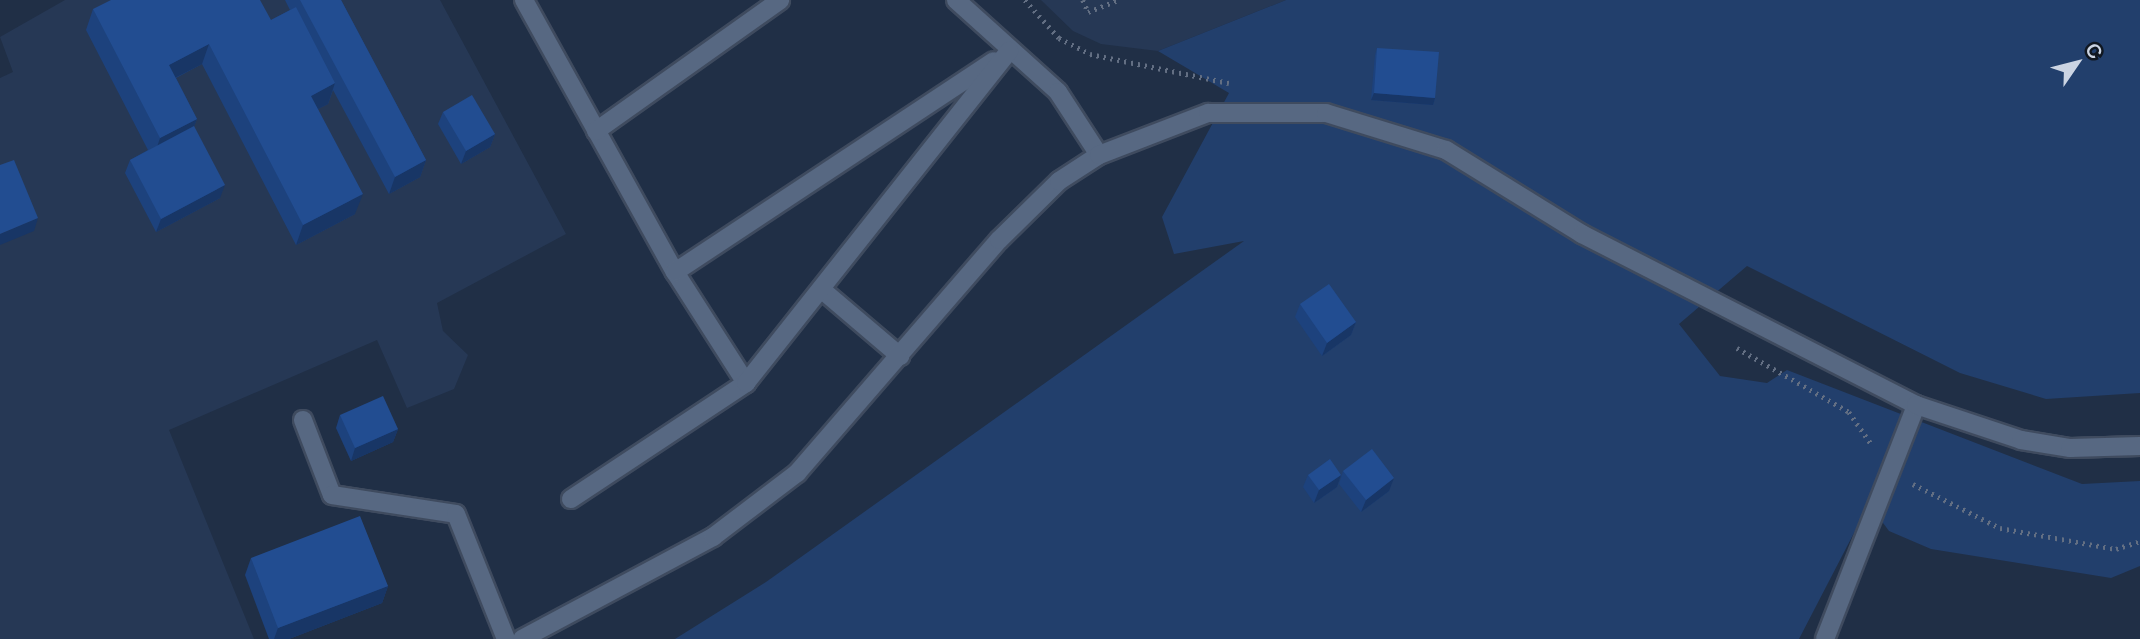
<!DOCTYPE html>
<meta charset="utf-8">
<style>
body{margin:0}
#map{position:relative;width:2140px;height:639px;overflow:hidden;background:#202f46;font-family:Manrope,sans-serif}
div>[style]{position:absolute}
.built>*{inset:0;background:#263855}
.green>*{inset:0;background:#223f6c}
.path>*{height:4.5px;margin-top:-2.25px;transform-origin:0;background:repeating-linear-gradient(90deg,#636f83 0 2px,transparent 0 7px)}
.roads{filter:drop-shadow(2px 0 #3f4b5f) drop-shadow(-2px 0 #3f4b5f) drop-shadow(0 2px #3f4b5f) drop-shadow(0 -2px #3f4b5f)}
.service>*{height:18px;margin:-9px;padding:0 9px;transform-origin:9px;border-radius:9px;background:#576882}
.minor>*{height:18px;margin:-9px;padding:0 9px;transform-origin:9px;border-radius:9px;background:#576882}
.wall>*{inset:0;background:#1d427d}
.shaded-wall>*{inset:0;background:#183666}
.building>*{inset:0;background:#224d91}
span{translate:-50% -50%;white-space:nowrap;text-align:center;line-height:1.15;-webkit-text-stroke:6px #101721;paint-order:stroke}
.north{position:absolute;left:2042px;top:28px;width:70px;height:70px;-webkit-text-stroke:5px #101721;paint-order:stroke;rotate:55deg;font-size:19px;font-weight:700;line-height:28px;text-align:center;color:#cbd4e3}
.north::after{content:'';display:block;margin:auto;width:24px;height:32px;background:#cbd4e3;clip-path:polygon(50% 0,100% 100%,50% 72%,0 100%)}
</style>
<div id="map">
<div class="built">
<div style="clip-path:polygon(65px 0,440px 0,566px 234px,437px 303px,443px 331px,468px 355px,454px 389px,407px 408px,377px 340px,169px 430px,254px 639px,0 639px,0 78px,13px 72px,0 37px)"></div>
<div style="clip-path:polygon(1041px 0,1286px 0,1158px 51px,1101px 44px,1073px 31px)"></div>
</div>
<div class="green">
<div style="clip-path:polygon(1286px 0,2140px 0,2140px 393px,2046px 399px,1960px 373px,1747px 266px,1679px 324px,1720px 376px,1767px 383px,1787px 370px,2082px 484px,2140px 481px,2140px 566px,2111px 578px,1931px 549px,1889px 531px,1869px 504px,1799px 639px,675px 639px,766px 582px,1244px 241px,1174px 254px,1162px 217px,1229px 93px,1158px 51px)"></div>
</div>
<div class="path">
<div style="left:1025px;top:0;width:51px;rotate:48.2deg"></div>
<div style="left:1059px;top:38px;width:35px;rotate:27deg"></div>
<div style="left:1090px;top:54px;width:142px;rotate:11.8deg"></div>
<div style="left:1083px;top:0;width:13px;rotate:67deg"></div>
<div style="left:1088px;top:12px;width:31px;rotate:-22deg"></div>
<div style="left:1737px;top:348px;width:129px;rotate:29.7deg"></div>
<div style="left:1849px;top:412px;width:40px;rotate:55.1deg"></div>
<div style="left:1913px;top:484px;width:97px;rotate:26.8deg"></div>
<div style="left:2000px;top:528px;width:118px;rotate:10.3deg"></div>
<div style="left:2116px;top:549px;width:25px;rotate:-18deg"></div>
</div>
<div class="roads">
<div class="service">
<div style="left:524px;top:0;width:311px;rotate:61deg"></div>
<div style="left:675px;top:272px;width:132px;rotate:57.4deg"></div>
<div style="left:956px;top:0;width:137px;rotate:42deg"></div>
<div style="left:1058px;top:92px;width:75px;rotate:56.9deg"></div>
<div style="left:596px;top:131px;width:226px;rotate:-35.4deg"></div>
<div style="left:675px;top:272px;width:382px;rotate:-33.5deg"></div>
<div style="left:821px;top:289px;width:104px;rotate:40.3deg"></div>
<div style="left:303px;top:420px;width:80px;rotate:68.9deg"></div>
<div style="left:332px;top:495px;width:125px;rotate:8.7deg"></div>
<div style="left:456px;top:514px;width:135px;rotate:68.2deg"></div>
<div style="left:571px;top:499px;width:210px;rotate:-33.5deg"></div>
<div style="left:746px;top:383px;width:424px;rotate:-51.6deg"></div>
<div style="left:1825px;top:639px;width:251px;rotate:-68.7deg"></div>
</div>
<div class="minor">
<div style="left:522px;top:639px;width:217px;rotate:-28.1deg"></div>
<div style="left:713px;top:537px;width:106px;rotate:-37.3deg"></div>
<div style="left:797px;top:473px;width:308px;rotate:-49.1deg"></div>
<div style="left:999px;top:240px;width:84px;rotate:-44.5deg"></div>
<div style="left:1059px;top:181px;width:48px;rotate:-33deg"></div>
<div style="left:1099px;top:155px;width:117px;rotate:-21.1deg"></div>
<div style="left:1208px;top:113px;width:118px"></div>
<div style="left:1326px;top:113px;width:126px;rotate:17.1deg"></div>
<div style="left:1446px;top:150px;width:160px;rotate:31.7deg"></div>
<div style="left:1582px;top:234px;width:375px;rotate:27.1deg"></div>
<div style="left:1916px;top:405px;width:111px;rotate:18.4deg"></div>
<div style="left:2021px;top:440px;width:50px;rotate:9.3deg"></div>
<div style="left:2070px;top:448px;width:70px;rotate:-1.6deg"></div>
</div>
</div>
<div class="wall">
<div style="clip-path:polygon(285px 0,341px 0,426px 160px,420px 177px,389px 194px,333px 90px,328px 104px,318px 109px,355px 214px,296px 245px,202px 64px,176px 78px,197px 119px,194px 126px,220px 198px,156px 232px,125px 173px,130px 160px,148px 150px,86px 30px,93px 9px,271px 20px,290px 10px)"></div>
<div style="clip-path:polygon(1377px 48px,1435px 98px,1433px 105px,1371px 100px,1375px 55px)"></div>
<div style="clip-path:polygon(443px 112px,495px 134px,490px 147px,461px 164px,438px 124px)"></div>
<div style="clip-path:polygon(1300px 304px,1356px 322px,1351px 335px,1322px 356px,1295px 317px)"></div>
<div style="clip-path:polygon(340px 415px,398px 429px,393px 442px,351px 461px,336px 428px)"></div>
<div style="clip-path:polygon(1343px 471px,1389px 491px,1361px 512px,1339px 484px)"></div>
<div style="clip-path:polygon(1308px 475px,1341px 475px,1337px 487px,1314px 503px,1303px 487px)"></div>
<div style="clip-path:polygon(251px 558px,388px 586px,382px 603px,289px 639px,269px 639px,245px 575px)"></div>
</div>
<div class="shaded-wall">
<div style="clip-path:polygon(209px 44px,202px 64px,161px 85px,169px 65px)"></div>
<div style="clip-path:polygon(335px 83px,328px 104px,304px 116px,311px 96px)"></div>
<div style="clip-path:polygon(1374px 93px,1435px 98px,1433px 105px,1371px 100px)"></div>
<div style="clip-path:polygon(197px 119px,189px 139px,153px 159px,160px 138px)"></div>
<div style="clip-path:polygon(495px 134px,490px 147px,461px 164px,466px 151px)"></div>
<div style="clip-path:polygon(426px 160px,420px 177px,389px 194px,395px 177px)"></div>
<div style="clip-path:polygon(225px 185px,220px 198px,156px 232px,161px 219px)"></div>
<div style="clip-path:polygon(363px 194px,355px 214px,296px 245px,303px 225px)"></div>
<div style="clip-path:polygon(38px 218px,34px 231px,0 245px,0 234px)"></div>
<div style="clip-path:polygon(1356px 322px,1351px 335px,1322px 356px,1327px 343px)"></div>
<div style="clip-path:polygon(398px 429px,393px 442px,351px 461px,355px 448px)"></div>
<div style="clip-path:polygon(1341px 475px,1337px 487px,1314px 503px,1319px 490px)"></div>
<div style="clip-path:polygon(1394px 478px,1389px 491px,1361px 512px,1366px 500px)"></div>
<div style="clip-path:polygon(388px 586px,382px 603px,289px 639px,274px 639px,278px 628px)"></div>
</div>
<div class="building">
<div style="clip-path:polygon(111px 0,260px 0,271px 20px,296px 7px,335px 83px,311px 96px,363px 194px,303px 225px,209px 44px,169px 65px,197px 119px,160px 138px,93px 9px)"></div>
<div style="clip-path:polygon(300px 0,341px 0,426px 160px,395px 177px)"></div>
<div style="clip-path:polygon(1377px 48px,1439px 52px,1435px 98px,1374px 93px)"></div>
<div style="clip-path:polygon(472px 95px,495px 134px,466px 151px,443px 112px)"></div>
<div style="clip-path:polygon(194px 126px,225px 185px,161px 219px,130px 160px)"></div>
<div style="clip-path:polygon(14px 160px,38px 218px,0 234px,0 165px)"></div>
<div style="clip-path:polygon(1329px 284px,1356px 322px,1327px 343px,1300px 304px)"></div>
<div style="clip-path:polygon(383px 396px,398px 429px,355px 448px,340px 415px)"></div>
<div style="clip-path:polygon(1372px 449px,1394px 478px,1366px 500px,1343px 471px)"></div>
<div style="clip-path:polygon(1330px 459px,1341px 475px,1319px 490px,1308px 475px)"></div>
<div style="clip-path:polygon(360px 516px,388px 586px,278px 628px,251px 558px)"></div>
</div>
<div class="north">С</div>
</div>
